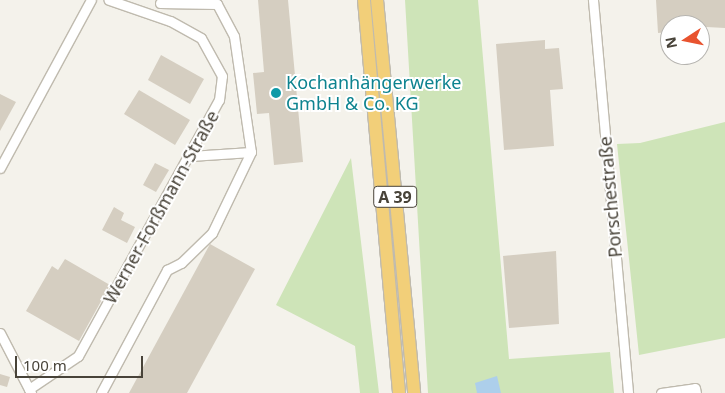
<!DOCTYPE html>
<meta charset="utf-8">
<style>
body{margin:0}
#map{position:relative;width:725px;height:393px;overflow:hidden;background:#f4f2eb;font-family:"Noto Sans",sans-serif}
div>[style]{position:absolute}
.green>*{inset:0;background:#cee4b8}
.water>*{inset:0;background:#adcfeb}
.building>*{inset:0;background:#d5cec1}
.roads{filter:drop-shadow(1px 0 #bfbaae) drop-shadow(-1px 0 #bfbaae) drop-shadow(0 1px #bfbaae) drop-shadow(0 -1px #bfbaae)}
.minor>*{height:9px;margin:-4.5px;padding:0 4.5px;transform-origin:4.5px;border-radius:4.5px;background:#fff}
.highway>*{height:12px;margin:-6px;padding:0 6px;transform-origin:6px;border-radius:6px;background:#f2cf79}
.dots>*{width:14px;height:14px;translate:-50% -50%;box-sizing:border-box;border:2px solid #fff;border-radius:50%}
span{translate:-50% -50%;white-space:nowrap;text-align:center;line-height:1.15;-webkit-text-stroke:4px #fff;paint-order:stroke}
.shield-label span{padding:1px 4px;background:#fff;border:1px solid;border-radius:4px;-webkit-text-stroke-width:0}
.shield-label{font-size:16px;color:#484339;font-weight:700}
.culture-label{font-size:18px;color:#0d838f}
.left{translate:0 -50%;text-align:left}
.street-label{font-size:18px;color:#484339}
.north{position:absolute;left:660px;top:15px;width:50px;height:50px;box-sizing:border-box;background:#fff;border:1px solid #b6b4b0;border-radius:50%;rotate:259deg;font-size:14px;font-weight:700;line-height:20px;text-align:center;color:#484339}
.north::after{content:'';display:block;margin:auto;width:18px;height:22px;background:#e8532f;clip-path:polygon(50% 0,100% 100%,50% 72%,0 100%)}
.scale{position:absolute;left:15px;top:356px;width:128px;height:22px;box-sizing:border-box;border:2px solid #484339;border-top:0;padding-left:6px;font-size:15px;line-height:18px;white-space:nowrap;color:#484339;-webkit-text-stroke:4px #fff;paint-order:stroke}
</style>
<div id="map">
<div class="green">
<div style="clip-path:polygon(405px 0,478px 0,509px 359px,610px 352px,614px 393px,428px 393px)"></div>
<div style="clip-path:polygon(725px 122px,725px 338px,639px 355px,617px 144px,640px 143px)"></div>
<div style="clip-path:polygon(351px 158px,379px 393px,360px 393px,355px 346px,276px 305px)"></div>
</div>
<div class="water">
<div style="clip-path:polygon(497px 376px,501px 393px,477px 393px,475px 383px)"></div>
</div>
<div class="building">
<div style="clip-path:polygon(258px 0,288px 0,303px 162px,274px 165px,269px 113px,257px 114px,253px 73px,264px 72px)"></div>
<div style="clip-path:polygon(656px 0,725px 0,725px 28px,670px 25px,670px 32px,658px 33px)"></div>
<div style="clip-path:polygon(545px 40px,545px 49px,559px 48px,563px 89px,550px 90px,554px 146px,504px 150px,496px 44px)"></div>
<div style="clip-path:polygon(161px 55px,204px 79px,190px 104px,148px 80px)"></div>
<div style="clip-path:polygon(139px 90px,190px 120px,175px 145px,124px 114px)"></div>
<div style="clip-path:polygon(0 94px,16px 102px,0 131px)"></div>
<div style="clip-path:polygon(155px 163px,169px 170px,156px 192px,143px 185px)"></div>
<div style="clip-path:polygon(114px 207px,124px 213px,121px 220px,135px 227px,127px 243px,102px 230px)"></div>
<div style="clip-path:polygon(210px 244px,255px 269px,187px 393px,129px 393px)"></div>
<div style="clip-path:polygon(556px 251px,559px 324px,509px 328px,503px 256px)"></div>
<div style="clip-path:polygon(65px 259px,110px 285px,79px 341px,26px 311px,52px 266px,58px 270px)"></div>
<div style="clip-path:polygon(0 374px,10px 377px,7px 387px,0 385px)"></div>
</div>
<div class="roads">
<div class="minor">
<div style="left:593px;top:0;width:395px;rotate:84.9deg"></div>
<div style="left:160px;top:3px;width:57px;rotate:1deg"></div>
<div style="left:217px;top:4px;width:36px;rotate:62deg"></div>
<div style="left:234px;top:36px;width:117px;rotate:81.7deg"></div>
<div style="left:251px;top:152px;width:61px;rotate:176.2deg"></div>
<div style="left:0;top:168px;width:191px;rotate:-61.6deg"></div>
<div style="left:0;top:333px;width:68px;rotate:62.7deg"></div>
<div style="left:29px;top:389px;width:59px;rotate:-34deg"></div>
<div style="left:78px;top:356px;width:292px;rotate:-61.2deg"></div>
<div style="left:219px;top:100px;width:24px;rotate:-83deg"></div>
<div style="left:222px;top:76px;width:43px;rotate:-118.9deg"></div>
<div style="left:201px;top:38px;width:35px;rotate:-151deg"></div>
<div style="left:170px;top:21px;width:65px;rotate:-161deg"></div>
<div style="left:101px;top:393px;width:140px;rotate:-61.8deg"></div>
<div style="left:167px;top:270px;width:16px;rotate:-27deg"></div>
<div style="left:181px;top:263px;width:43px;rotate:-44.1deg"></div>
<div style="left:212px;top:233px;width:90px;rotate:-64.3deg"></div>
<div style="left:661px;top:393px;width:34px;rotate:-8deg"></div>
<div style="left:695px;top:388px;width:5px;rotate:79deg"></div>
</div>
<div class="highway">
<div style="left:364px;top:0;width:395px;rotate:84.9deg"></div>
<div style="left:377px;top:0;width:395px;rotate:84.6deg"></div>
</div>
</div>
<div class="dots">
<div style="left:276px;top:93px;background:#0f9aa8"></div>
</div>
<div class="shield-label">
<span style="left:395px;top:197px">A 39</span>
</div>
<div class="culture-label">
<span class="left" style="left:286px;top:93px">Kochanhängerwerke<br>GmbH &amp; Co. KG</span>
</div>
<div class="street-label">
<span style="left:610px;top:197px;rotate:-95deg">Porschestraße</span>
<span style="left:161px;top:207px;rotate:-61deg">Werner-Forßmann-Straße</span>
</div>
<div class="north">N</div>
<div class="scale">100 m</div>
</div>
